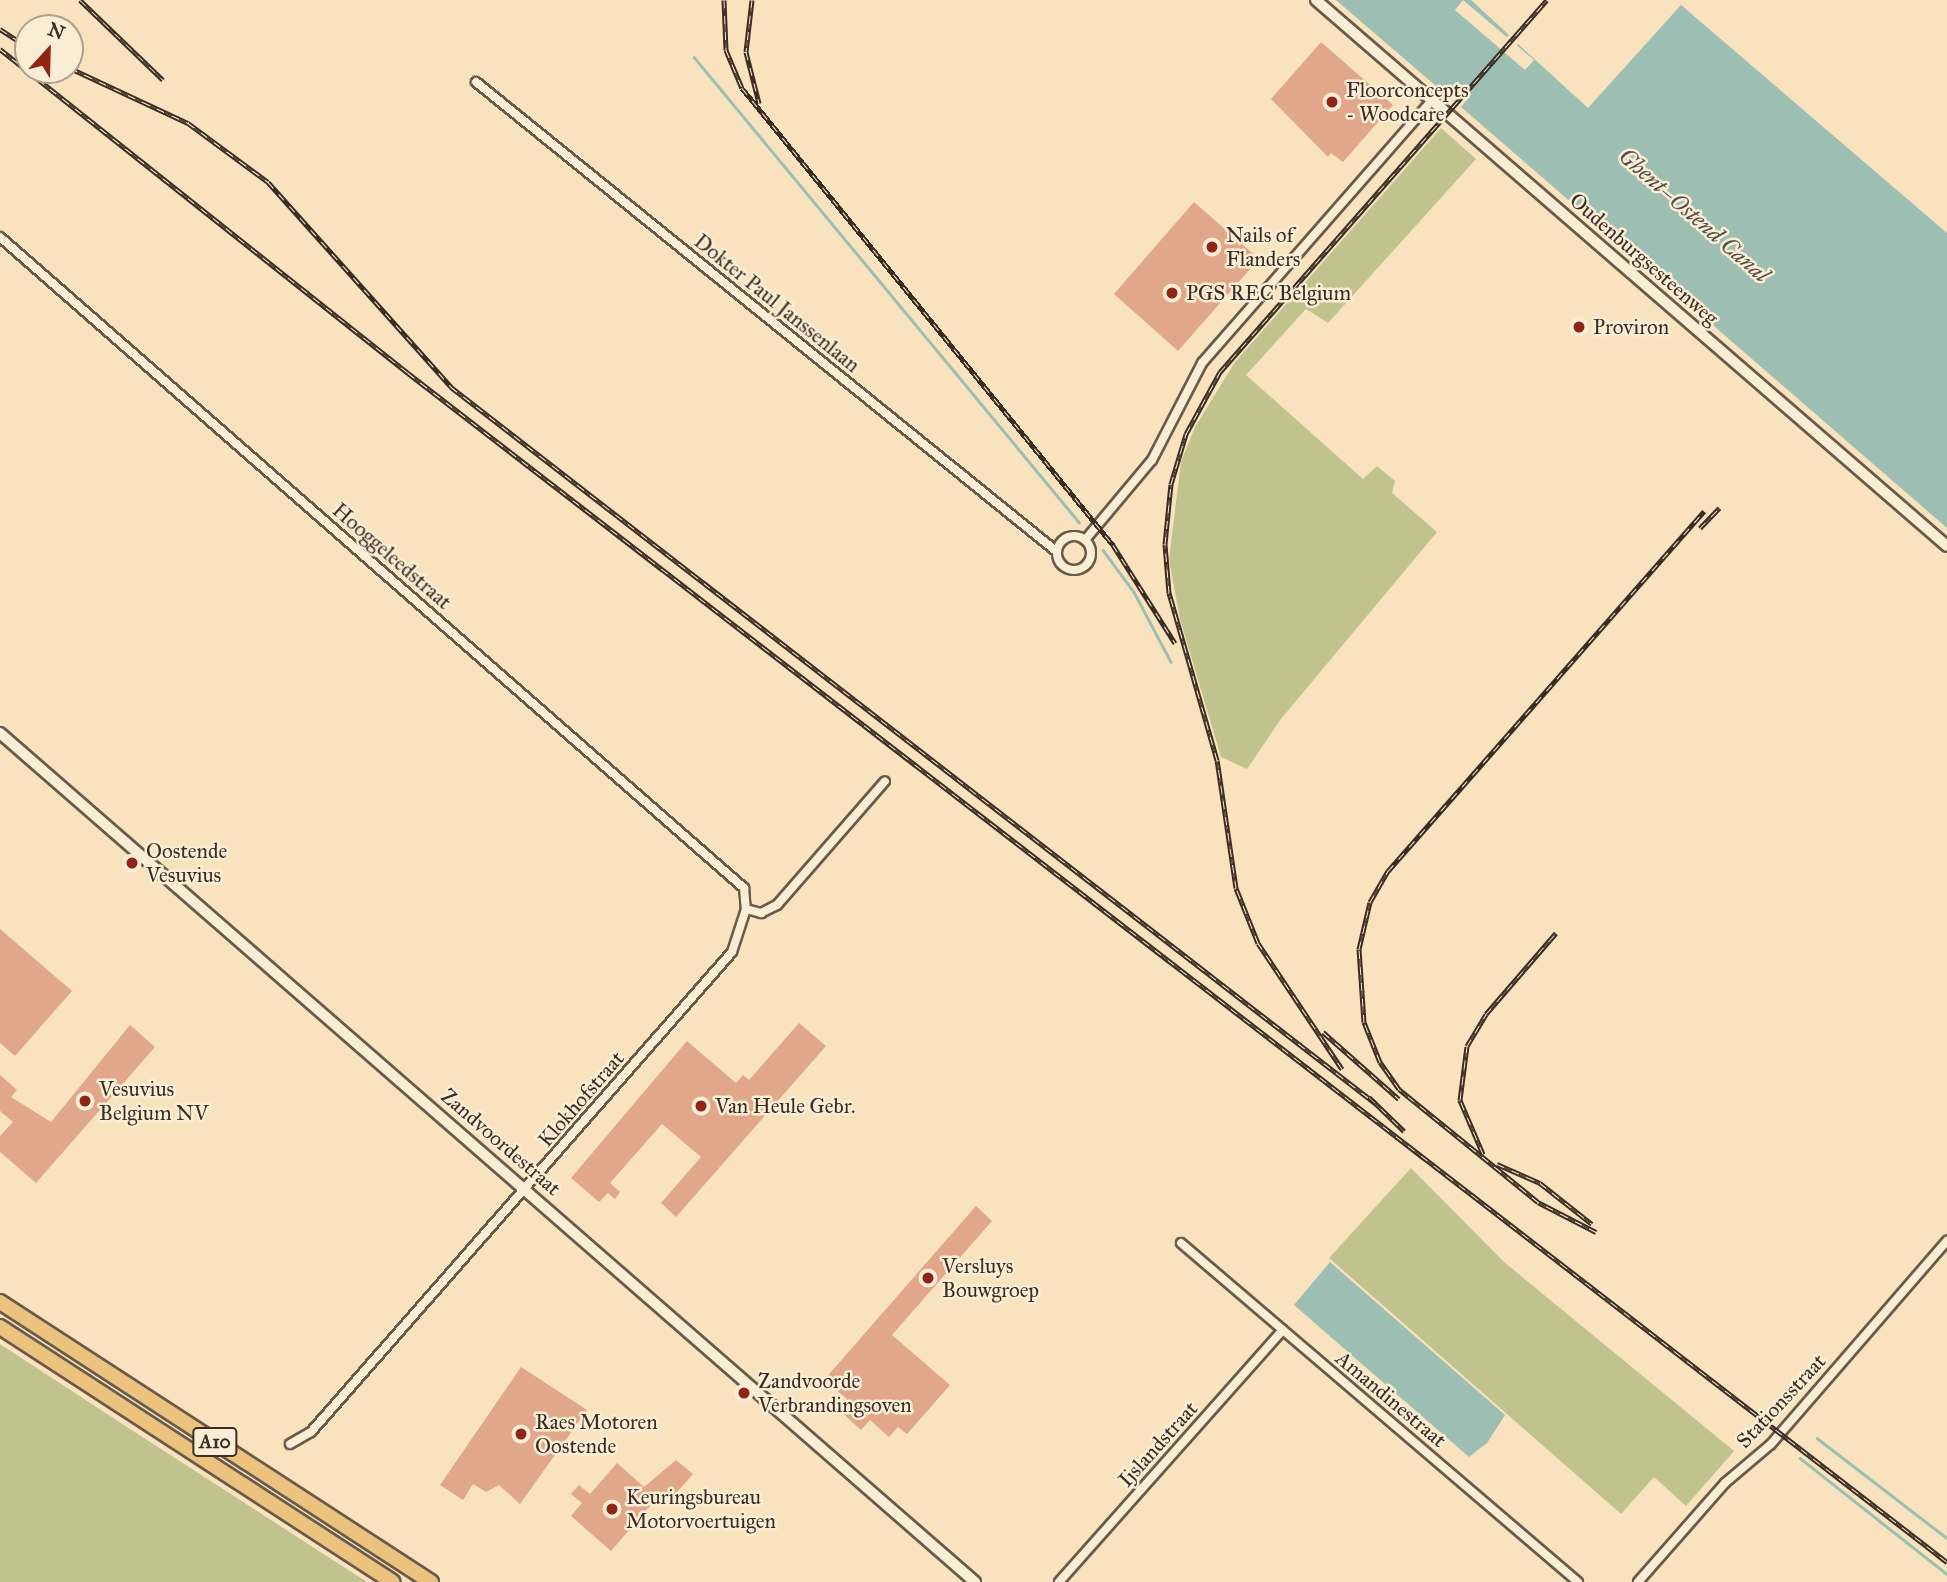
<!DOCTYPE html>
<meta charset="utf-8">
<style>
body{margin:0}
#map{position:relative;width:1947px;height:1582px;overflow:hidden;background:#f8e3be;font-family:"IM FELL Great Primer",serif}
div>[style]{position:absolute}
.green>*{inset:0;background:#c1c38f}
.water>*{inset:0;background:#9dbeb3}
.pier>*{inset:0;background:#f8e3be}
.stream>*{height:2.5px;margin:-1.25px;padding:0 1.25px;transform-origin:1.25px;border-radius:1.25px;background:#9dbeb3}
.building>*{inset:0;background:#e0a78b}
.roads{filter:drop-shadow(2px 0 #6a5a4a) drop-shadow(-2px 0 #6a5a4a) drop-shadow(0 2px #6a5a4a) drop-shadow(0 -2px #6a5a4a)}
.street>*{height:8px;margin:-4px;padding:0 4px;transform-origin:4px;border-radius:4px;background:#faedd5}
.street>.ring{margin:-4px;padding:0;box-sizing:content-box;background:none;border:8px solid #faedd5;border-radius:50%}
.secondary>*{height:10px;margin:-5px;padding:0 5px;transform-origin:5px;border-radius:5px;background:#faedd5}
.highway>*{height:14px;margin:-7px;padding:0 7px;transform-origin:7px;border-radius:7px;background:#ecc27f}
.rail>*{height:5px;margin-top:-2.5px;transform-origin:0;background:repeating-linear-gradient(90deg,#faedd5 0 8px,#3b2c24 0 16px);box-sizing:border-box;border-block:2px solid #3b2c24}
.dots>*{width:19px;height:19px;translate:-50% -50%;box-sizing:border-box;border:4px solid #faedd5;border-radius:50%}
span{translate:-50% -50%;white-space:nowrap;text-align:center;line-height:1.15;-webkit-text-stroke:5px #faedd5;paint-order:stroke}
.shield-label span{padding:2px 5px;background:#faedd5;border:2px solid;border-radius:5px;-webkit-text-stroke-width:0}
.shield-label{font-size:19px;color:#3b2c24;font-weight:700}
.poi-label{font-size:21px;color:#3b2c24}
.left{translate:0 -50%;text-align:left}
.street-label{font-size:21px;color:#3b2c24}
.water-label{font-size:23px;color:#545048;font-style:italic}
.north{position:absolute;left:14px;top:14px;width:70px;height:70px;box-sizing:border-box;background:#faedd5;border:2px solid #aea08e;border-radius:50%;rotate:22deg;font-size:19px;font-weight:700;line-height:28px;text-align:center;color:#3b2c24}
.north::after{content:'';display:block;margin:auto;width:24px;height:32px;background:#8f2418;clip-path:polygon(50% 0,100% 100%,50% 72%,0 100%)}
</style>
<div id="map">
<div class="green">
<div style="clip-path:polygon(1441px 128px,1476px 159px,1328px 323px,1306px 309px,1246px 375px,1363px 479px,1377px 466px,1395px 481px,1392px 493px,1437px 532px,1281px 719px,1247px 769px,1221px 757px,1180px 619px,1169px 559px,1181px 462px,1195px 427px,1235px 362px)"></div>
<div style="clip-path:polygon(1411px 1168px,1504px 1262px,1734px 1451px,1686px 1506px,1654px 1477px,1621px 1514px,1329px 1258px)"></div>
<div style="clip-path:polygon(0 1344px,130px 1429px,367px 1582px,0 1582px)"></div>
</div>
<div class="water">
<div style="clip-path:polygon(1336px 0,1471px 0,1509px 35px,1498px 47px,1508px 55px,1518px 44px,1588px 108px,1681px 5px,1947px 233px,1947px 528px,1461px 107px,1471px 95px,1461px 87px,1451px 99px)"></div>
<div style="clip-path:polygon(1330px 1262px,1505px 1415px,1487px 1443px,1469px 1457px,1294px 1305px)"></div>
</div>
<div class="pier">
<div style="clip-path:polygon(1463px 0,1509px 39px,1503px 46px,1508px 51px,1514px 43px,1534px 60px,1525px 70px,1455px 10px)"></div>
</div>
<div class="stream">
<div style="left:694px;top:57px;width:604px;rotate:50.38deg"></div>
<div style="left:1103px;top:550px;width:52px;rotate:53.6deg"></div>
<div style="left:1134px;top:592px;width:79px;rotate:62.1deg"></div>
<div style="left:1817px;top:1438px;width:164px;rotate:37.6deg"></div>
<div style="left:1800px;top:1458px;width:187px;rotate:38.3deg"></div>
</div>
<div class="building">
<div style="clip-path:polygon(1321px 42px,1393px 105px,1343px 162px,1331px 153px,1328px 157px,1271px 99px)"></div>
<div style="clip-path:polygon(1194px 202px,1259px 259px,1178px 351px,1114px 294px)"></div>
<div style="clip-path:polygon(0 929px,72px 991px,15px 1056px,0 1043px)"></div>
<div style="clip-path:polygon(799px 1023px,826px 1046px,676px 1217px,661px 1203px,701px 1157px,662px 1124px,610px 1183px,620px 1192px,615px 1199px,608px 1193px,599px 1202px,571px 1178px,687px 1041px,736px 1083px,743px 1075px,749px 1080px)"></div>
<div style="clip-path:polygon(130px 1025px,155px 1047px,36px 1183px,0 1152px,0 1136px,13px 1122px,0 1111px,0 1075px,17px 1090px,11px 1097px,51px 1122px)"></div>
<div style="clip-path:polygon(976px 1206px,992px 1221px,892px 1335px,950px 1385px,907px 1434px,898px 1427px,889px 1437px,870px 1420px,861px 1430px,838px 1409px,847px 1399px,824px 1380px)"></div>
<div style="clip-path:polygon(521px 1367px,587px 1410px,520px 1504px,499px 1485px,486px 1492px,473px 1484px,463px 1500px,440px 1485px)"></div>
<div style="clip-path:polygon(676px 1460px,693px 1474px,671px 1499px,662px 1492px,611px 1551px,571px 1516px,582px 1503px,571px 1494px,579px 1485px,590px 1494px,617px 1463px,644px 1487px)"></div>
</div>
<div class="roads">
<div class="street">
<div style="left:476px;top:82px;width:746px;rotate:38.96deg"></div>
<div style="left:0;top:237px;width:989px;rotate:41.19deg"></div>
<div style="left:744px;top:888px;width:21px;rotate:85deg"></div>
<div class="ring" style="left:1057px;top:536px;width:26px;height:26px"></div>
<div style="left:1085px;top:540px;width:104px;rotate:-50.1deg"></div>
<div style="left:1152px;top:460px;width:109px;rotate:-62.7deg"></div>
<div style="left:1202px;top:363px;width:349px;rotate:-48.8deg"></div>
<div style="left:1181px;top:1243px;width:522px;rotate:40.49deg"></div>
<div style="left:290px;top:1444px;width:24px;rotate:-30deg"></div>
<div style="left:311px;top:1432px;width:638px;rotate:-48.75deg"></div>
<div style="left:732px;top:952px;width:45px;rotate:-72deg"></div>
<div style="left:746px;top:909px;width:16px;rotate:15deg"></div>
<div style="left:761px;top:913px;width:18px;rotate:-27deg"></div>
<div style="left:777px;top:905px;width:164px;rotate:-48.9deg"></div>
<div style="left:1059px;top:1582px;width:337px;rotate:-48.4deg"></div>
<div style="left:1638px;top:1582px;width:132px;rotate:-48.7deg"></div>
<div style="left:1725px;top:1483px;width:60px;rotate:-40.3deg"></div>
<div style="left:1771px;top:1444px;width:269px;rotate:-49.1deg"></div>
</div>
<div class="secondary">
<div style="left:1316px;top:0;width:834px;rotate:40.87deg"></div>
<div style="left:0;top:733px;width:1293px;rotate:41.05deg"></div>
</div>
<div class="highway">
<div style="left:0;top:1302px;width:514px;rotate:33.01deg"></div>
<div style="left:0;top:1327px;width:468px;rotate:33deg"></div>
</div>
</div>
<div class="rail">
<div style="left:80px;top:0;width:115px;rotate:43.9deg"></div>
<div style="left:724px;top:0;width:50px;rotate:87.7deg"></div>
<div style="left:726px;top:50px;width:41px;rotate:67.2deg"></div>
<div style="left:742px;top:88px;width:589px;rotate:50.93deg"></div>
<div style="left:1113px;top:545px;width:116px;rotate:57.7deg"></div>
<div style="left:752px;top:0;width:52px;rotate:96.6deg"></div>
<div style="left:746px;top:52px;width:53px;rotate:75.7deg"></div>
<div style="left:0;top:29px;width:33px;rotate:33deg"></div>
<div style="left:0;top:49px;width:521px;rotate:38.45deg"></div>
<div style="left:408px;top:373px;width:1945px;rotate:37.69deg"></div>
<div style="left:70px;top:68px;width:130px;rotate:25deg"></div>
<div style="left:188px;top:123px;width:99px;rotate:36.4deg"></div>
<div style="left:268px;top:182px;width:275px;rotate:48.2deg"></div>
<div style="left:451px;top:387px;width:1169px;rotate:37.77deg"></div>
<div style="left:1700px;top:528px;width:28px;rotate:-46deg"></div>
<div style="left:1323px;top:1032px;width:101px;rotate:41.4deg"></div>
<div style="left:1342px;top:1069px;width:151px;rotate:-123.7deg"></div>
<div style="left:1258px;top:943px;width:59px;rotate:-111.8deg"></div>
<div style="left:1236px;top:888px;width:129px;rotate:-98.4deg"></div>
<div style="left:1217px;top:760px;width:174px;rotate:-106deg"></div>
<div style="left:1169px;top:593px;width:49px;rotate:-94.7deg"></div>
<div style="left:1165px;top:544px;width:60px;rotate:-84.3deg"></div>
<div style="left:1171px;top:484px;width:52px;rotate:-73.3deg"></div>
<div style="left:1186px;top:434px;width:71px;rotate:-61.3deg"></div>
<div style="left:1220px;top:372px;width:495px;rotate:-48.7deg"></div>
<div style="left:1369px;top:1097px;width:49px;rotate:44.2deg"></div>
<div style="left:1483px;top:1154px;width:59px;rotate:-113.1deg"></div>
<div style="left:1460px;top:1100px;width:54px;rotate:-82.6deg"></div>
<div style="left:1467px;top:1046px;width:37px;rotate:-59deg"></div>
<div style="left:1486px;top:1014px;width:107px;rotate:-49.2deg"></div>
<div style="left:1497px;top:1164px;width:47px;rotate:23.8deg"></div>
<div style="left:1540px;top:1183px;width:66px;rotate:38.3deg"></div>
<div style="left:1596px;top:1232px;width:65px;rotate:-152.7deg"></div>
<div style="left:1538px;top:1202px;width:179px;rotate:-140.9deg"></div>
<div style="left:1399px;top:1089px;width:33px;rotate:-125deg"></div>
<div style="left:1380px;top:1062px;width:43px;rotate:-111.8deg"></div>
<div style="left:1364px;top:1022px;width:73px;rotate:-93.9deg"></div>
<div style="left:1359px;top:949px;width:48px;rotate:-76.8deg"></div>
<div style="left:1370px;top:902px;width:36px;rotate:-60deg"></div>
<div style="left:1388px;top:871px;width:479px;rotate:-48.7deg"></div>
</div>
<div class="dots">
<div style="left:1332px;top:102px;background:#8f2418"></div>
<div style="left:1212px;top:247px;background:#8f2418"></div>
<div style="left:1172px;top:293px;background:#8f2418"></div>
<div style="left:1579px;top:327px;background:#8f2418"></div>
<div style="left:132px;top:863px;background:#8f2418"></div>
<div style="left:85px;top:1101px;background:#8f2418"></div>
<div style="left:701px;top:1106px;background:#8f2418"></div>
<div style="left:928px;top:1278px;background:#8f2418"></div>
<div style="left:744px;top:1393px;background:#8f2418"></div>
<div style="left:521px;top:1434px;background:#8f2418"></div>
<div style="left:612px;top:1509px;background:#8f2418"></div>
</div>
<div class="shield-label">
<span style="left:215px;top:1442px">A10</span>
</div>
<div class="poi-label">
<span class="left" style="left:1346px;top:102px">Floorconcepts<br>- Woodcare</span>
<span class="left" style="left:1226px;top:247px">Nails of<br>Flanders</span>
<span class="left" style="left:1186px;top:293px">PGS REC Belgium</span>
<span class="left" style="left:1593px;top:327px">Proviron</span>
<span class="left" style="left:146px;top:863px">Oostende<br>Vesuvius</span>
<span class="left" style="left:99px;top:1101px">Vesuvius<br>Belgium NV</span>
<span class="left" style="left:715px;top:1106px">Van Heule Gebr.</span>
<span class="left" style="left:942px;top:1278px">Versluys<br>Bouwgroep</span>
<span class="left" style="left:758px;top:1393px">Zandvoorde<br>Verbrandingsoven</span>
<span class="left" style="left:535px;top:1434px">Raes Motoren<br>Oostende</span>
<span class="left" style="left:626px;top:1509px">Keuringsbureau<br>Motorvoertuigen</span>
</div>
<div class="street-label">
<span style="left:1644px;top:259px;rotate:41deg">Oudenburgsesteenweg</span>
<span style="left:777px;top:303px;rotate:39deg">Dokter Paul Janssenlaan</span>
<span style="left:392px;top:556px;rotate:41deg">Hooggeleedstraat</span>
<span style="left:581px;top:1099px;rotate:-49deg">Klokhofstraat</span>
<span style="left:501px;top:1142px;rotate:41deg">Zandvoordestraat</span>
<span style="left:1391px;top:1399px;rotate:40deg">Amandinestraat</span>
<span style="left:1781px;top:1401px;rotate:-47deg">Stationsstraat</span>
<span style="left:1158px;top:1444px;rotate:-48deg">Ijslandstraat</span>
</div>
<div class="water-label">
<span style="left:1694px;top:215px;rotate:41deg">Ghent–Ostend Canal</span>
</div>
<div class="north">N</div>
</div>
